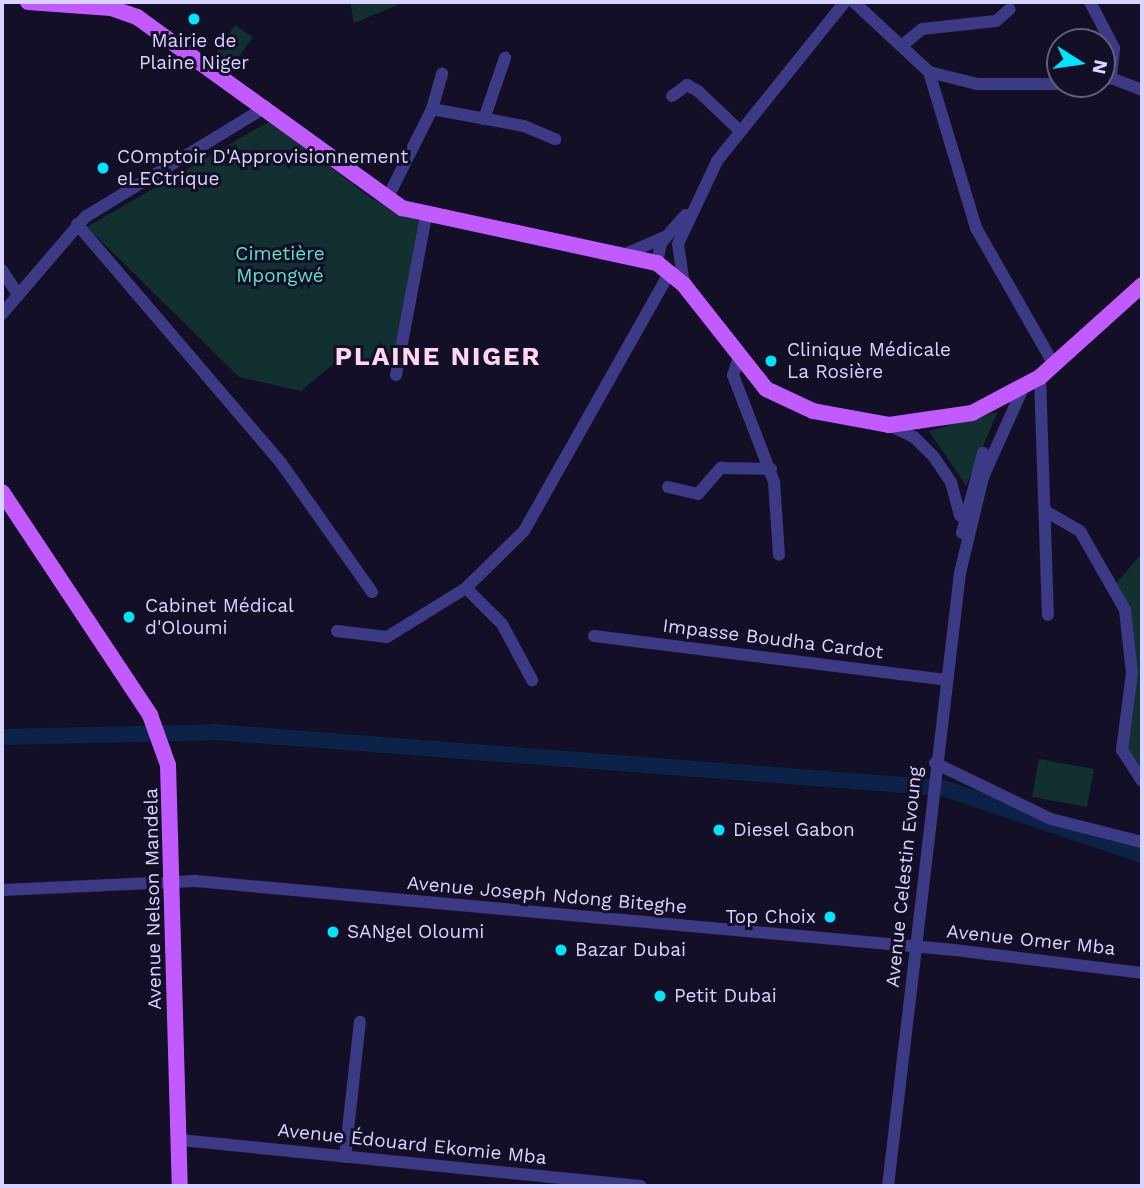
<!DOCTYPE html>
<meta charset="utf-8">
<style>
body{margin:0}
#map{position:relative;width:1144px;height:1188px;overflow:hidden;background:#130f26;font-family:"Work Sans",sans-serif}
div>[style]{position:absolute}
.green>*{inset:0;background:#12302f}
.river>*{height:16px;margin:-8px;padding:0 8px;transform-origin:8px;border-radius:8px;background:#0c2248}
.minor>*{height:12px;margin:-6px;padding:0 6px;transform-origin:6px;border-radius:6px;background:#3d3a85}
.major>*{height:16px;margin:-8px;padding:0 8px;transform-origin:8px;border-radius:8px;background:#c25bff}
.dots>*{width:19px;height:19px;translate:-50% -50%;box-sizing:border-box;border:4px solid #130f26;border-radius:50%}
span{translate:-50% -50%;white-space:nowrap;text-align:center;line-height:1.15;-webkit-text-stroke:6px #130f26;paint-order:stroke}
.poi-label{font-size:19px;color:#d9d4ff}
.left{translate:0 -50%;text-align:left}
.right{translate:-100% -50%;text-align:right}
.park-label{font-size:19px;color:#5fe0c0}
.street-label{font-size:19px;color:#d9d4ff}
.district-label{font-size:26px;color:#ffd6f0;font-weight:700;letter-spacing:2px}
.frame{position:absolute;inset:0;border:4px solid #d9d4ff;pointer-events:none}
.north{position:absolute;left:1046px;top:28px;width:70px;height:70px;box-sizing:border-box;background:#130f26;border:2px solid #625e7d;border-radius:50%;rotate:102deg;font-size:19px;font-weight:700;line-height:28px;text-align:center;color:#d9d4ff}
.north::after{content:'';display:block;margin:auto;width:24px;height:32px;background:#00e5ff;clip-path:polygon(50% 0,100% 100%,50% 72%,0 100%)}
</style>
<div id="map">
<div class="green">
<div style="clip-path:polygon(343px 2px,405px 2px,354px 23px,350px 2px)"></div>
<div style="clip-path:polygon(235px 25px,253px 37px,231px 68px,214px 56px)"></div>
<div style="clip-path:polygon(270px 121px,371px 198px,422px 222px,395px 367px,343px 356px,301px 391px,239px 377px,87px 227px)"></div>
<div style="clip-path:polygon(997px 412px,997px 413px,966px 486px,929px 431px)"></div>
<div style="clip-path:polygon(1142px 553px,1142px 781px,1122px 750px,1132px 673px,1125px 610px,1113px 587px)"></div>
<div style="clip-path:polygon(1039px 759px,1094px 769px,1087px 807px,1032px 797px)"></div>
</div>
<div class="river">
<div style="left:2px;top:737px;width:213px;rotate:-1.3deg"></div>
<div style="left:215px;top:732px;width:730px;rotate:4.4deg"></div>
<div style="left:943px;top:788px;width:210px;rotate:18.6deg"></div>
</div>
<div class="minor">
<div style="left:854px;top:2px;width:103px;rotate:43deg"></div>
<div style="left:929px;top:72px;width:163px;rotate:73.2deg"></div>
<div style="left:976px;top:228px;width:158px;rotate:60.3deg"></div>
<div style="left:1090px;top:2px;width:52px;rotate:62.4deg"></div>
<div style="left:1114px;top:48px;width:30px;rotate:96deg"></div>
<div style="left:1111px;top:78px;width:9px;rotate:162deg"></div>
<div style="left:905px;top:43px;width:22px;rotate:-39deg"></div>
<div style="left:922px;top:29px;width:74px;rotate:-6.2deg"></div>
<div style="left:996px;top:21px;width:18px;rotate:-41deg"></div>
<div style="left:929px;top:72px;width:49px;rotate:14deg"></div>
<div style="left:977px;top:84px;width:90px"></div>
<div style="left:1111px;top:78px;width:33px;rotate:21deg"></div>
<div style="left:672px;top:96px;width:19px;rotate:-36deg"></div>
<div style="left:687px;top:85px;width:13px;rotate:29deg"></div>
<div style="left:698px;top:91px;width:58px;rotate:43.6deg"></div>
<div style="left:432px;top:109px;width:94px;rotate:10.5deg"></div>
<div style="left:524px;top:126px;width:34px;rotate:23deg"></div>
<div style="left:484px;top:119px;width:65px;rotate:-71deg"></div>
<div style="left:387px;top:199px;width:101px;rotate:-63.4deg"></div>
<div style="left:432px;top:109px;width:37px;rotate:-74deg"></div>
<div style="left:77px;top:224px;width:314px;rotate:49.5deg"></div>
<div style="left:281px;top:463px;width:158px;rotate:54.8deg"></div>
<div style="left:623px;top:255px;width:46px;rotate:-23.2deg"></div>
<div style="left:657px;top:263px;width:20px;rotate:-79deg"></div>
<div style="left:661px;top:243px;width:37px;rotate:-49deg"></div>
<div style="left:2px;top:270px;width:30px;rotate:57deg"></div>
<div style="left:684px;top:285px;width:41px;rotate:-98.3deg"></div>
<div style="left:678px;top:244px;width:92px;rotate:-64.8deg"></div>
<div style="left:717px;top:161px;width:204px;rotate:-51.2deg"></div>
<div style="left:2px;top:314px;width:128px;rotate:-49.4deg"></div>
<div style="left:85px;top:217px;width:212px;rotate:-31.3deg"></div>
<div style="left:738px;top:360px;width:16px;rotate:108deg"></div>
<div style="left:733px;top:375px;width:115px;rotate:69deg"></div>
<div style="left:774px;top:482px;width:73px;rotate:86.1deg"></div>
<div style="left:396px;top:375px;width:162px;rotate:-79.3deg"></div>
<div style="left:1040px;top:377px;width:238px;rotate:88.1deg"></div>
<div style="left:889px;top:425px;width:28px;rotate:26deg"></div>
<div style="left:914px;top:437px;width:28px;rotate:45deg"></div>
<div style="left:934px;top:457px;width:30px;rotate:56deg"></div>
<div style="left:951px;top:482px;width:35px;rotate:75deg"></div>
<div style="left:668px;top:487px;width:31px;rotate:13deg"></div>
<div style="left:698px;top:494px;width:35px;rotate:-49deg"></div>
<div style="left:721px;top:468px;width:50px;rotate:1.1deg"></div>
<div style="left:1047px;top:512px;width:38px;rotate:30deg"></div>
<div style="left:1080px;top:531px;width:91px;rotate:60.3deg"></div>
<div style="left:1125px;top:610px;width:63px;rotate:83.7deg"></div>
<div style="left:1132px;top:673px;width:78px;rotate:97.4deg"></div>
<div style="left:1122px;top:750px;width:37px;rotate:57deg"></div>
<div style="left:962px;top:533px;width:83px;rotate:-75.3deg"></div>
<div style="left:466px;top:588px;width:81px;rotate:-44.5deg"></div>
<div style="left:524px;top:531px;width:297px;rotate:-60.6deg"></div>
<div style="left:337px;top:631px;width:50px;rotate:6.8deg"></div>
<div style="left:387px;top:637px;width:93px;rotate:-31.8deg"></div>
<div style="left:466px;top:588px;width:51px;rotate:45deg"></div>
<div style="left:502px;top:624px;width:64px;rotate:61.8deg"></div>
<div style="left:594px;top:636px;width:355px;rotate:7.1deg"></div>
<div style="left:935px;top:763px;width:129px;rotate:25.8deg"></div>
<div style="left:1051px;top:819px;width:94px;rotate:14.2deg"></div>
<div style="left:2px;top:890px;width:193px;rotate:-2.7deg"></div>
<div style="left:195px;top:881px;width:763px;rotate:5.19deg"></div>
<div style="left:955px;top:950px;width:188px;rotate:7deg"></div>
<div style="left:180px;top:1140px;width:463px;rotate:5.7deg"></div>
<div style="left:345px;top:1157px;width:136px;rotate:-83.7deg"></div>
<div style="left:888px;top:1186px;width:617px;rotate:-83.3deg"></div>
<div style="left:960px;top:573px;width:99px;rotate:-76.5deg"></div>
<div style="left:983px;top:477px;width:98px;rotate:-65.8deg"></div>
</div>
<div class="major">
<div style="left:28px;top:2px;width:83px;rotate:4.1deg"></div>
<div style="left:111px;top:8px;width:28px;rotate:19deg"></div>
<div style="left:137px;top:17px;width:327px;rotate:35.8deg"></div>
<div style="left:402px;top:208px;width:261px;rotate:12.2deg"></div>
<div style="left:657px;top:263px;width:35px;rotate:39deg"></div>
<div style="left:684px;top:285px;width:132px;rotate:51.7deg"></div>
<div style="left:766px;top:389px;width:52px;rotate:25.1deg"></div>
<div style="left:813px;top:411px;width:77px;rotate:10.4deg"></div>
<div style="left:889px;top:425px;width:84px;rotate:-8.2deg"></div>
<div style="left:972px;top:413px;width:77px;rotate:-27.9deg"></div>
<div style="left:1040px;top:377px;width:137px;rotate:-42deg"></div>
<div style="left:2px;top:492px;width:268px;rotate:56.4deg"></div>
<div style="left:150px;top:715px;width:53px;rotate:70.2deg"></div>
<div style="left:168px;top:765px;width:421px;rotate:88.4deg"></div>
</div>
<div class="dots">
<div style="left:194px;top:19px;background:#00e5ff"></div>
<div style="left:103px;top:168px;background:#00e5ff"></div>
<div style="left:771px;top:361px;background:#00e5ff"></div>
<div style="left:129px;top:617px;background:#00e5ff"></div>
<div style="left:719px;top:830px;background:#00e5ff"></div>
<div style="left:830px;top:917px;background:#00e5ff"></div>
<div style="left:333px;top:932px;background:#00e5ff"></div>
<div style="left:561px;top:950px;background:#00e5ff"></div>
<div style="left:660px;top:996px;background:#00e5ff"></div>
</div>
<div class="poi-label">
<span style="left:194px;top:52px">Mairie de<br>Plaine Niger</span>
<span class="left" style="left:117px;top:168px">COmptoir D'Approvisionnement<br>eLECtrique</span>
<span class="left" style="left:787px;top:361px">Clinique Médicale<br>La Rosière</span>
<span class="left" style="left:145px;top:617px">Cabinet Médical<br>d'Oloumi</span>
<span class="left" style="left:733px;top:830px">Diesel Gabon</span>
<span class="right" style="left:816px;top:917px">Top Choix</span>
<span class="left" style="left:347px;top:932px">SANgel Oloumi</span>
<span class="left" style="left:575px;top:950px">Bazar Dubai</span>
<span class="left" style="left:674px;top:996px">Petit Dubai</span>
</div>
<div class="park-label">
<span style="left:280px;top:265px">Cimetière<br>Mpongwé</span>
</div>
<div class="street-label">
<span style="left:773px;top:639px;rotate:7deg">Impasse Boudha Cardot</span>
<span style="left:904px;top:877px;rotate:-84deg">Avenue Celestin Evoung</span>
<span style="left:547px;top:895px;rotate:5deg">Avenue Joseph Ndong Biteghe</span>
<span style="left:153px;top:899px;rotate:-91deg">Avenue Nelson Mandela</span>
<span style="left:1031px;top:940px;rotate:6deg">Avenue Omer Mba</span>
<span style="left:412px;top:1144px;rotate:6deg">Avenue Édouard Ekomie Mba</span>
</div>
<div class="district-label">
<span style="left:438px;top:357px">PLAINE NIGER</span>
</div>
<div class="frame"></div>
<div class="north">N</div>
</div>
